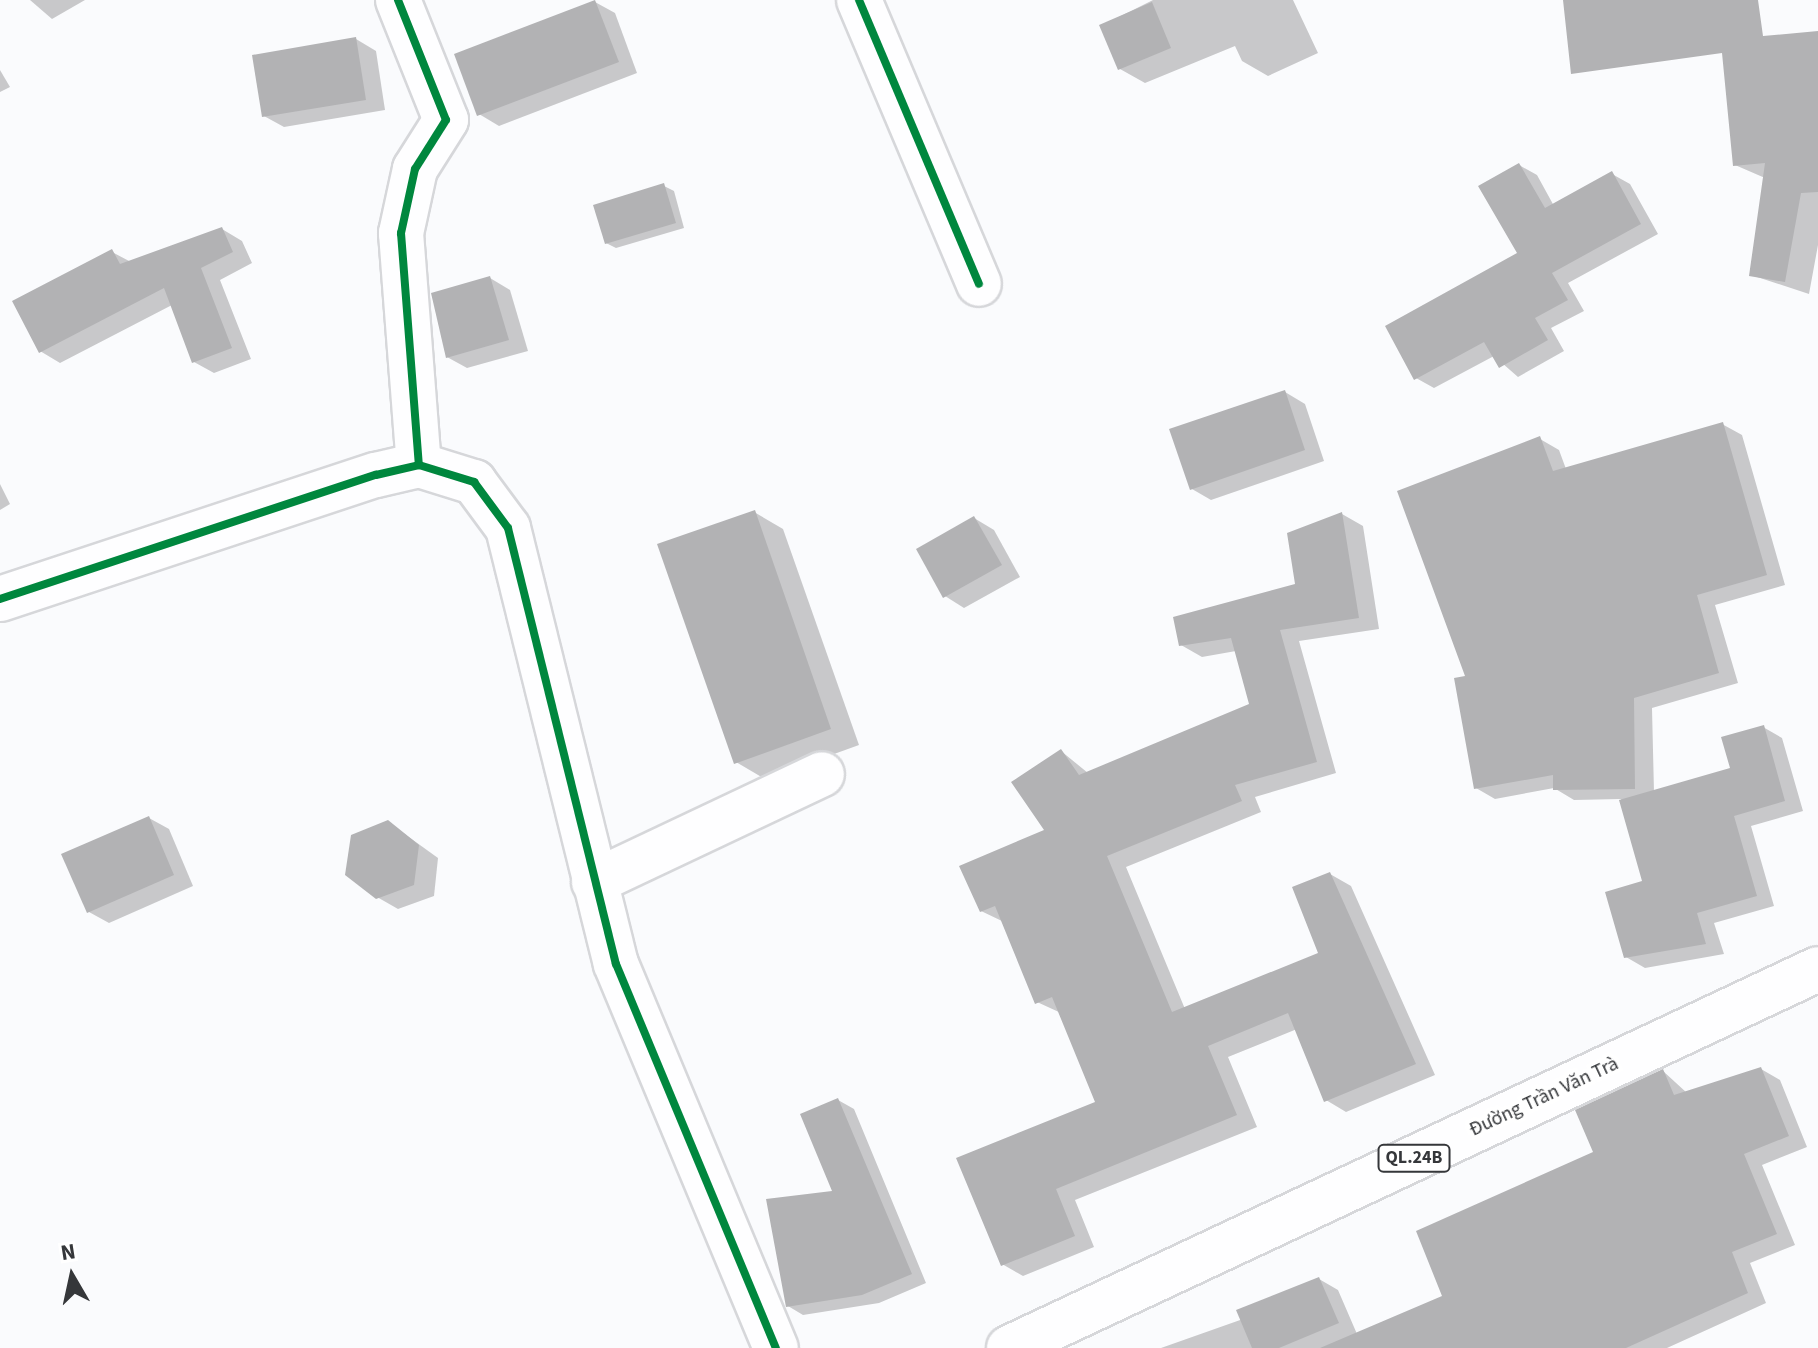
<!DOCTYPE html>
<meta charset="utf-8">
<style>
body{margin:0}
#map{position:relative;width:1818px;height:1348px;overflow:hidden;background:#fafbfd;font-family:"Source Sans 3",sans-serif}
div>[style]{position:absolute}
.shadow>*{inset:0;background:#0003}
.building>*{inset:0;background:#b2b2b4}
.roads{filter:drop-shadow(2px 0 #d6d7da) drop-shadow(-2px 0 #d6d7da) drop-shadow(0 2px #d6d7da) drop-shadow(0 -2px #d6d7da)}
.minor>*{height:44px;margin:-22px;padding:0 22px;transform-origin:22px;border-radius:22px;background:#fefeff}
.major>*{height:44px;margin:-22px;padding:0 22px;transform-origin:22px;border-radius:22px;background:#fefeff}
.cycleway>*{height:8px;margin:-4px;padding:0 4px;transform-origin:4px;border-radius:4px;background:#00873e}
span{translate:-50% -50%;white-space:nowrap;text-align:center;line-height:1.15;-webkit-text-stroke:8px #fff;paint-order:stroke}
.shield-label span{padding:2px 6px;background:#fff;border:2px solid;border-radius:6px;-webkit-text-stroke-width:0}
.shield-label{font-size:18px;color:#35373a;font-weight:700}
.street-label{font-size:20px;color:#35373a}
.north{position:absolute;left:32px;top:1236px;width:80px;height:80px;-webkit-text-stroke:6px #fff;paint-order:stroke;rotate:351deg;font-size:22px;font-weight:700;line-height:32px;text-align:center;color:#35373a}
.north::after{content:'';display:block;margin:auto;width:28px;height:36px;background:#35373a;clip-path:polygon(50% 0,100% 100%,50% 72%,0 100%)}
</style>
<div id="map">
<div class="shadow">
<div style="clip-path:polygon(30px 0,85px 0,52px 19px)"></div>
<div style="clip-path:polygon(1153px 0,1293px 0,1318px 53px,1268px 76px,1242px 61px,1235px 46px,1145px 83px,1120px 69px,1101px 26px)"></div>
<div style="clip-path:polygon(595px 2px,615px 13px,637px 73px,499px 126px,479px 114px)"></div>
<div style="clip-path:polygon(1818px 33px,1818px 245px,1809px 294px,1751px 275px,1765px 178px,1735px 165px)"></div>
<div style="clip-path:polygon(356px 39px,376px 51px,385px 110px,284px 127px,264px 116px)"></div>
<div style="clip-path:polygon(0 70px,10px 87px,0 92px)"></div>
<div style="clip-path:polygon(1519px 165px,1537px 175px,1554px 206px,1612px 174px,1630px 184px,1658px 234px,1568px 283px,1584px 311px,1551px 328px,1564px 351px,1518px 377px,1494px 356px,1434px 388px,1416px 378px,1520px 254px)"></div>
<div style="clip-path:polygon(664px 186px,674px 191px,684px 228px,616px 248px,606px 243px)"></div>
<div style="clip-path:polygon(222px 229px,242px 241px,252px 263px,220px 280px,251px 359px,214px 373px,194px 362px,172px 305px,60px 363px,40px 351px,112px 252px,131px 262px)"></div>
<div style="clip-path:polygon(490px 278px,510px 290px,528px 351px,467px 368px,447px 357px)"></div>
<div style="clip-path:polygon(1285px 392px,1305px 404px,1324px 461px,1211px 500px,1192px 489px)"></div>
<div style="clip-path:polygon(1722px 424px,1742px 435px,1785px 585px,1715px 605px,1738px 683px,1652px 708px,1654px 792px,1732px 770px,1763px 727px,1782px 738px,1803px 811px,1751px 826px,1774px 906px,1714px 923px,1724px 954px,1645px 968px,1626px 957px,1645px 883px,1621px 799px,1574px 800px,1554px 788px,1495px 799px,1476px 788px,1468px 677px,1540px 439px,1559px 450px,1566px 469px)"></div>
<div style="clip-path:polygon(0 484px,10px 504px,0 510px)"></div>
<div style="clip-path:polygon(754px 512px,783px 529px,859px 745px,765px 779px,736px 762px)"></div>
<div style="clip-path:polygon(1342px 514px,1363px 526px,1379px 629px,1299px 641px,1336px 773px,1255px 797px,1261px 812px,1126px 867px,1185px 1009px,1320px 954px,1330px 874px,1351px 886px,1435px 1075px,1346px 1112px,1326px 1100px,1297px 1029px,1228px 1057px,1257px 1127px,1075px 1200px,1094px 1247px,1023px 1276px,1002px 1264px,1098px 1103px,1061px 1013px,1037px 1002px,1004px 922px,981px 911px,1047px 831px,1061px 751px,1088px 773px,1252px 705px,1236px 651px,1202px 657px,1181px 645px,1297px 586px)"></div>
<div style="clip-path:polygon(974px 518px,994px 530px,1020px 577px,964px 608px,945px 596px)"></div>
<div style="clip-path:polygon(149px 818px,169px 829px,193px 886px,109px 923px,89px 912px)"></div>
<div style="clip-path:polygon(388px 822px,438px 858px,434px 896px,398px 909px,377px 897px)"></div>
<div style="clip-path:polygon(1761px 1069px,1780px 1080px,1807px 1147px,1762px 1165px,1795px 1245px,1750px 1263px,1766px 1303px,1667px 1348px,1161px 1348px,1243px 1319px,1319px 1279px,1338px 1290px,1357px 1334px,1445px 1297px,1596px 1153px,1663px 1071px,1687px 1093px)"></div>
<div style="clip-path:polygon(838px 1100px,854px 1109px,926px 1283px,879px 1303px,803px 1315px,788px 1306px,835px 1193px)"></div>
</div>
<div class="building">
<div style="clip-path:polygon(595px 0,619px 62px,477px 116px,454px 54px)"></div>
<div style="clip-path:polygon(1563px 0,1758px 0,1763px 36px,1818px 31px,1818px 192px,1801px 193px,1785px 282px,1749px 276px,1765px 163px,1733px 166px,1722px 53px,1571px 74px)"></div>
<div style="clip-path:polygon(1152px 2px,1171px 48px,1118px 70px,1099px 25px)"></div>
<div style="clip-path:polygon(356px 37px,366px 100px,262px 117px,252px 55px)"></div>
<div style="clip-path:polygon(1519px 163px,1545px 208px,1612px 171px,1641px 224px,1552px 273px,1568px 300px,1535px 318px,1548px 340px,1499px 368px,1484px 342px,1414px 380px,1385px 326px,1517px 253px,1478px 186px)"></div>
<div style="clip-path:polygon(664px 183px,676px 223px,605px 244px,593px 205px)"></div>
<div style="clip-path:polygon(222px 227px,233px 252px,201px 268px,232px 348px,192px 363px,164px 288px,39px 353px,12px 301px,112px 249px,120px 264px)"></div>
<div style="clip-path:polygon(490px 276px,509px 340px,446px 358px,431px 293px)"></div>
<div style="clip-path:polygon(1285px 390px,1305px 450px,1190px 490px,1169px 429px)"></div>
<div style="clip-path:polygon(1723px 422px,1767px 575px,1697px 595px,1719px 673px,1634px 698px,1635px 789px,1553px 790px,1553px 775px,1474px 789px,1454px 678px,1465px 676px,1397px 491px,1540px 436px,1553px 471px)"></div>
<div style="clip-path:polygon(755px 510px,831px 729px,734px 764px,657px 544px)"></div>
<div style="clip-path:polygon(1342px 512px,1359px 618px,1280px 630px,1317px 762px,1235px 785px,1242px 801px,1107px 856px,1172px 1012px,1318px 953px,1292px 887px,1330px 872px,1416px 1064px,1324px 1102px,1288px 1013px,1208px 1046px,1237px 1115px,1056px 1189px,1075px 1236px,1001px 1266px,956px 1158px,1095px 1102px,1052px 997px,1035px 1004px,995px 906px,980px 912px,959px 866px,1044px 830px,1011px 782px,1061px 749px,1079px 775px,1249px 704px,1231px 638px,1179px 646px,1173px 617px,1295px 584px,1287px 533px)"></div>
<div style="clip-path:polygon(974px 516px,1002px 565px,943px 598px,916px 549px)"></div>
<div style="clip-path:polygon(1764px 725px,1785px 801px,1734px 816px,1757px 896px,1697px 913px,1706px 944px,1624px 958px,1605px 892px,1642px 881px,1619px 800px,1730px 768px,1721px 737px)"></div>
<div style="clip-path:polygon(149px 816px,174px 875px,87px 913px,61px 854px)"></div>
<div style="clip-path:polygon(388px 820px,419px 845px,414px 885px,376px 899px,345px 875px,351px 835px)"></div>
<div style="clip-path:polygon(1761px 1067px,1789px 1136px,1744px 1154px,1777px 1234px,1732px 1252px,1748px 1293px,1626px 1348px,1320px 1348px,1442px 1296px,1416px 1231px,1593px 1152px,1575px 1110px,1663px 1069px,1674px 1095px)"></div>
<div style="clip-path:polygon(838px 1098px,912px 1274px,862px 1295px,786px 1307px,766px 1199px,832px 1191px,800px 1114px)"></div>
<div style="clip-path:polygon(1319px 1277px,1339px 1323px,1279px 1348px,1252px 1348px,1236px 1310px)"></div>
</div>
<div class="roads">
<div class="minor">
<div style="left:398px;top:0;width:129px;rotate:68.2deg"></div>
<div style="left:446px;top:120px;width:58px;rotate:122.3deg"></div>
<div style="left:415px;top:169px;width:66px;rotate:102.3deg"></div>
<div style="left:401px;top:233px;width:233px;rotate:85.6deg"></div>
<div style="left:859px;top:0;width:308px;rotate:67.1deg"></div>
<div style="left:0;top:599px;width:396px;rotate:-18.3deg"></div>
<div style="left:376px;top:475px;width:44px;rotate:-13.1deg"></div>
<div style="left:419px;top:465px;width:58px;rotate:17.2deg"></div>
<div style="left:474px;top:482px;width:57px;rotate:53.5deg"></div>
<div style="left:508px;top:528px;width:449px;rotate:76.1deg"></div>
<div style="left:616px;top:964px;width:416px;rotate:67.4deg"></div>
<div style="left:594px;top:882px;width:252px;rotate:-25.3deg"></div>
</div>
<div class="major">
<div style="left:1009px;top:1348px;width:893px;rotate:-25.1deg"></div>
</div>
</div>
<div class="cycleway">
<div style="left:398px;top:0;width:129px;rotate:68.2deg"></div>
<div style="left:446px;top:120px;width:58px;rotate:122.3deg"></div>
<div style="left:415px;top:169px;width:66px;rotate:102.3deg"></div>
<div style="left:401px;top:233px;width:233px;rotate:85.6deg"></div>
<div style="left:859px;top:0;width:308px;rotate:67.1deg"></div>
<div style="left:0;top:599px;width:396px;rotate:-18.3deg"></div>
<div style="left:376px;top:475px;width:44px;rotate:-13.1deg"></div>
<div style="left:419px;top:465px;width:58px;rotate:17.2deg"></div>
<div style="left:474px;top:482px;width:57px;rotate:53.5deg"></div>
<div style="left:508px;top:528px;width:449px;rotate:76.1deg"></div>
<div style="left:616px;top:964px;width:416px;rotate:67.4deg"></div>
</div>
<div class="shield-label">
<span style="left:1414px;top:1158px">QL.24B</span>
</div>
<div class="street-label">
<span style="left:1544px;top:1097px;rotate:-25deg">Đường Trần Văn Trà</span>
</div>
<div class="north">N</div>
</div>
